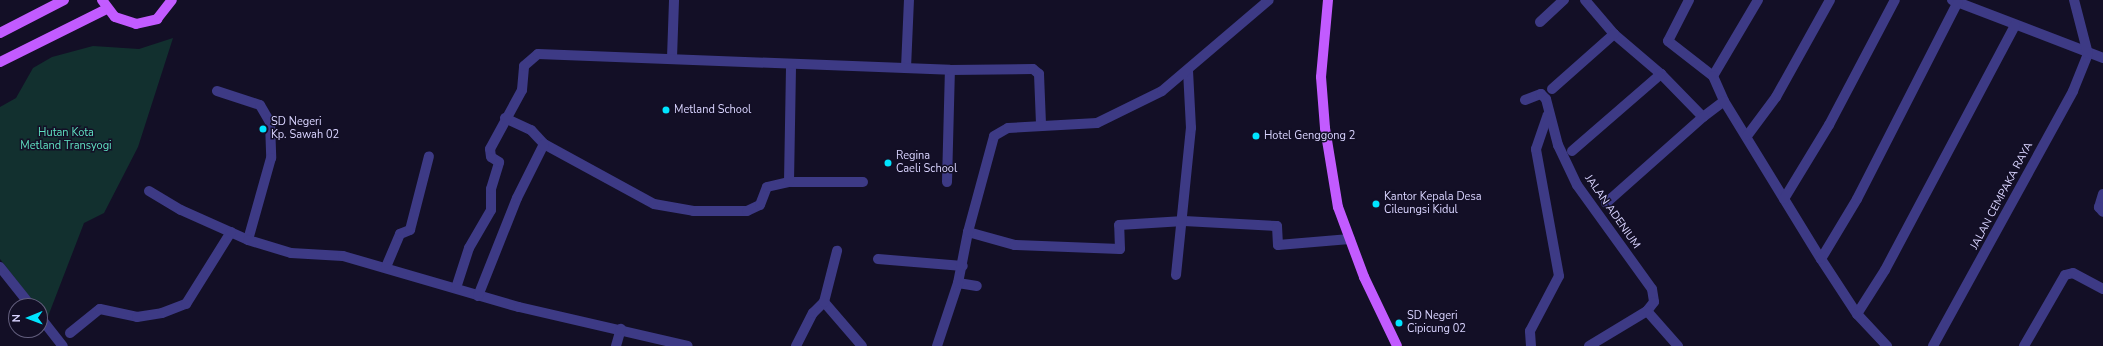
<!DOCTYPE html>
<style>
body{margin:0}
#map{position:relative;width:2103px;height:346px;overflow:hidden;background:#130f26;font-family:"Nunito Sans",sans-serif}
div>[style]{position:absolute}
.green>*{inset:0;background:#12302f}
.minor>*{height:10px;margin:-5px;padding:0 5px;transform-origin:5px;border-radius:5px;background:#3d3a85}
.primary>*{height:10px;margin:-5px;padding:0 5px;transform-origin:5px;border-radius:5px;background:#c25bff}
.dots>*{width:11px;height:11px;translate:-50% -50%;box-sizing:border-box;border:2px solid #130f26;border-radius:50%}
span{translate:-50% -50%;white-space:nowrap;text-align:center;line-height:1.15;-webkit-text-stroke:3px #130f26;paint-order:stroke}
.poi-label{font-size:11px;color:#d9d4ff}
.left{translate:0 -50%;text-align:left}
.park-label{font-size:11px;color:#5fe0c0}
.street-label{font-size:11px;color:#d9d4ff}
.north{position:absolute;left:8px;top:298px;width:40px;height:40px;box-sizing:border-box;background:#130f26;border:1px solid #625e7d;border-radius:50%;rotate:269deg;font-size:11px;font-weight:700;line-height:16px;text-align:center;color:#d9d4ff}
.north::after{content:'';display:block;margin:auto;width:14px;height:18px;background:#00e5ff;clip-path:polygon(50% 0,100% 100%,50% 72%,0 100%)}
</style>
<div id="map">
<div class="green">
<div style="clip-path:polygon(173px 38px,138px 147px,104px 213px,84px 223px,47px 319px,0 259px,0 107px,16px 98px,33px 68px,52px 57px,93px 46px,139px 49px)"></div>
</div>
<div class="minor">
<div style="left:1585px;top:0;width:45px;rotate:49.5deg"></div>
<div style="left:1614px;top:34px;width:62px;rotate:40.4deg"></div>
<div style="left:1661px;top:74px;width:60px;rotate:45.7deg"></div>
<div style="left:1703px;top:117px;width:26px;rotate:-37deg"></div>
<div style="left:1689px;top:0;width:46px;rotate:117.1deg"></div>
<div style="left:1668px;top:41px;width:57px;rotate:37.9deg"></div>
<div style="left:1758px;top:0;width:88px;rotate:120.6deg"></div>
<div style="left:1713px;top:76px;width:27px;rotate:66deg"></div>
<div style="left:1724px;top:101px;width:185px;rotate:58.5deg"></div>
<div style="left:1821px;top:259px;width:66px;rotate:56.8deg"></div>
<div style="left:1857px;top:314px;width:44px;rotate:46.8deg"></div>
<div style="left:1952px;top:0;width:162px;rotate:21deg"></div>
<div style="left:1540px;top:22px;width:33px;rotate:-43deg"></div>
<div style="left:672px;top:58px;width:58px;rotate:-88deg"></div>
<div style="left:906px;top:68px;width:68px;rotate:-87.5deg"></div>
<div style="left:1552px;top:89px;width:83px;rotate:-41.6deg"></div>
<div style="left:217px;top:91px;width:45px;rotate:18deg"></div>
<div style="left:260px;top:105px;width:20px;rotate:60deg"></div>
<div style="left:270px;top:122px;width:36px;rotate:88deg"></div>
<div style="left:271px;top:158px;width:85px;rotate:105.7deg"></div>
<div style="left:1525px;top:100px;width:17px;rotate:-21deg"></div>
<div style="left:1541px;top:94px;width:7px;rotate:45deg"></div>
<div style="left:1546px;top:99px;width:48px;rotate:75.4deg"></div>
<div style="left:1558px;top:145px;width:44px;rotate:64.6deg"></div>
<div style="left:1577px;top:185px;width:128px;rotate:54.2deg"></div>
<div style="left:1652px;top:289px;width:13px;rotate:81deg"></div>
<div style="left:1654px;top:302px;width:11px;rotate:128deg"></div>
<div style="left:1647px;top:311px;width:47px;rotate:48.5deg"></div>
<div style="left:505px;top:118px;width:29px;rotate:25deg"></div>
<div style="left:531px;top:130px;width:19px;rotate:47deg"></div>
<div style="left:544px;top:144px;width:125px;rotate:28.6deg"></div>
<div style="left:654px;top:204px;width:40px;rotate:10deg"></div>
<div style="left:693px;top:211px;width:54px"></div>
<div style="left:747px;top:211px;width:14px;rotate:-25deg"></div>
<div style="left:760px;top:205px;width:19px;rotate:-69deg"></div>
<div style="left:767px;top:187px;width:23px;rotate:-13deg"></div>
<div style="left:789px;top:182px;width:74px"></div>
<div style="left:1747px;top:136px;width:49px;rotate:-53.4deg"></div>
<div style="left:1776px;top:97px;width:111px;rotate:-60.9deg"></div>
<div style="left:1572px;top:151px;width:118px;rotate:-40.9deg"></div>
<div style="left:789px;top:182px;width:117px;rotate:-89deg"></div>
<div style="left:947px;top:182px;width:112px;rotate:-88.5deg"></div>
<div style="left:149px;top:191px;width:37px;rotate:31deg"></div>
<div style="left:181px;top:210px;width:73px;rotate:24.1deg"></div>
<div style="left:248px;top:240px;width:45px;rotate:16.8deg"></div>
<div style="left:291px;top:253px;width:52px;rotate:3.3deg"></div>
<div style="left:343px;top:256px;width:183px;rotate:16.2deg"></div>
<div style="left:519px;top:307px;width:173px;rotate:13deg"></div>
<div style="left:2103px;top:194px;width:14px;rotate:107deg"></div>
<div style="left:2099px;top:207px;width:6px;rotate:51deg"></div>
<div style="left:1784px;top:199px;width:87px;rotate:-58.7deg"></div>
<div style="left:1829px;top:125px;width:141px;rotate:-62.2deg"></div>
<div style="left:1606px;top:203px;width:130px;rotate:-41.6deg"></div>
<div style="left:968px;top:232px;width:49px;rotate:15.5deg"></div>
<div style="left:1015px;top:245px;width:105px;rotate:2.2deg"></div>
<div style="left:1120px;top:249px;width:24px;rotate:-92deg"></div>
<div style="left:1119px;top:225px;width:65px;rotate:-3.5deg"></div>
<div style="left:1184px;top:221px;width:93px;rotate:3.1deg"></div>
<div style="left:1277px;top:226px;width:19px;rotate:87deg"></div>
<div style="left:1278px;top:245px;width:72px;rotate:-4.8deg"></div>
<div style="left:878px;top:259px;width:85px;rotate:4.7deg"></div>
<div style="left:1821px;top:259px;width:70px;rotate:-59deg"></div>
<div style="left:1857px;top:199px;width:221px;rotate:-62.9deg"></div>
<div style="left:0;top:267px;width:50px;rotate:51.5deg"></div>
<div style="left:386px;top:267px;width:36px;rotate:-67deg"></div>
<div style="left:400px;top:234px;width:11px;rotate:-22deg"></div>
<div style="left:410px;top:230px;width:76px;rotate:-75.6deg"></div>
<div style="left:1176px;top:275px;width:148px;rotate:-84.2deg"></div>
<div style="left:1191px;top:128px;width:58px;rotate:-93deg"></div>
<div style="left:958px;top:283px;width:19px;rotate:9deg"></div>
<div style="left:456px;top:288px;width:42px;rotate:-72deg"></div>
<div style="left:469px;top:248px;width:44px;rotate:-59.9deg"></div>
<div style="left:491px;top:210px;width:21px;rotate:-90deg"></div>
<div style="left:491px;top:189px;width:28px;rotate:-73deg"></div>
<div style="left:499px;top:162px;width:9px;rotate:-148deg"></div>
<div style="left:491px;top:157px;width:8px;rotate:-97deg"></div>
<div style="left:490px;top:149px;width:67px;rotate:-61.5deg"></div>
<div style="left:522px;top:90px;width:24px;rotate:-85deg"></div>
<div style="left:524px;top:66px;width:18px;rotate:-41deg"></div>
<div style="left:538px;top:54px;width:412px;rotate:2.2deg"></div>
<div style="left:950px;top:70px;width:83px;rotate:-0.7deg"></div>
<div style="left:1033px;top:69px;width:8px;rotate:40deg"></div>
<div style="left:1039px;top:74px;width:50px;rotate:87.7deg"></div>
<div style="left:478px;top:296px;width:105px;rotate:-68.3deg"></div>
<div style="left:517px;top:198px;width:60px;rotate:-63.4deg"></div>
<div style="left:824px;top:302px;width:58px;rotate:49.2deg"></div>
<div style="left:1857px;top:314px;width:52px;rotate:-57.5deg"></div>
<div style="left:1885px;top:270px;width:277px;rotate:-62deg"></div>
<div style="left:40px;top:317px;width:37px;rotate:52deg"></div>
<div style="left:70px;top:333px;width:38px;rotate:-39deg"></div>
<div style="left:100px;top:309px;width:38px;rotate:12deg"></div>
<div style="left:137px;top:317px;width:25px;rotate:-9deg"></div>
<div style="left:162px;top:313px;width:26px;rotate:-21deg"></div>
<div style="left:186px;top:304px;width:85px;rotate:-58deg"></div>
<div style="left:616px;top:346px;width:18px;rotate:-74deg"></div>
<div style="left:796px;top:346px;width:37px;rotate:-63deg"></div>
<div style="left:813px;top:313px;width:16px;rotate:-45deg"></div>
<div style="left:824px;top:302px;width:53px;rotate:-75.7deg"></div>
<div style="left:937px;top:346px;width:66px;rotate:-71.6deg"></div>
<div style="left:958px;top:283px;width:52px;rotate:-78.9deg"></div>
<div style="left:968px;top:232px;width:99px;rotate:-74.8deg"></div>
<div style="left:994px;top:136px;width:16px;rotate:-30deg"></div>
<div style="left:1008px;top:128px;width:89px;rotate:-3.2deg"></div>
<div style="left:1097px;top:123px;width:72px;rotate:-26.2deg"></div>
<div style="left:1162px;top:91px;width:140px;rotate:-40.4deg"></div>
<div style="left:1531px;top:346px;width:15px;rotate:-94deg"></div>
<div style="left:1530px;top:331px;width:62px;rotate:-62.2deg"></div>
<div style="left:1559px;top:276px;width:129px;rotate:-100.3deg"></div>
<div style="left:1536px;top:149px;width:36px;rotate:-71deg"></div>
<div style="left:1589px;top:346px;width:68px;rotate:-31.1deg"></div>
<div style="left:1933px;top:346px;width:291px;rotate:-61.2deg"></div>
<div style="left:2073px;top:91px;width:40px;rotate:-68deg"></div>
<div style="left:2088px;top:54px;width:56px;rotate:-104.5deg"></div>
<div style="left:2024px;top:346px;width:82px;rotate:-60deg"></div>
<div style="left:2065px;top:275px;width:8px;rotate:-14deg"></div>
<div style="left:2073px;top:273px;width:34px;rotate:28deg"></div>
</div>
<div class="primary">
<div style="left:102px;top:0;width:21px;rotate:53deg"></div>
<div style="left:115px;top:17px;width:22px;rotate:18deg"></div>
<div style="left:136px;top:24px;width:22px;rotate:-13deg"></div>
<div style="left:157px;top:19px;width:24px;rotate:-52deg"></div>
<div style="left:1328px;top:0;width:77px;rotate:95.2deg"></div>
<div style="left:1321px;top:77px;width:51px;rotate:85.5deg"></div>
<div style="left:1325px;top:128px;width:80px;rotate:80.7deg"></div>
<div style="left:1338px;top:207px;width:75px;rotate:69.6deg"></div>
<div style="left:1364px;top:277px;width:76px;rotate:64.4deg"></div>
<div style="left:0;top:33px;width:72px;rotate:-27.3deg"></div>
<div style="left:0;top:62px;width:119px;rotate:-26.4deg"></div>
</div>
<div class="dots">
<div style="left:666px;top:110px;background:#00e5ff"></div>
<div style="left:263px;top:129px;background:#00e5ff"></div>
<div style="left:1256px;top:136px;background:#00e5ff"></div>
<div style="left:888px;top:163px;background:#00e5ff"></div>
<div style="left:1376px;top:204px;background:#00e5ff"></div>
<div style="left:1399px;top:323px;background:#00e5ff"></div>
</div>
<div class="poi-label">
<span class="left" style="left:674px;top:110px">Metland School</span>
<span class="left" style="left:271px;top:129px">SD Negeri<br>Kp. Sawah 02</span>
<span class="left" style="left:1264px;top:136px">Hotel Genggong 2</span>
<span class="left" style="left:896px;top:163px">Regina<br>Caeli School</span>
<span class="left" style="left:1384px;top:204px">Kantor Kepala Desa<br>Cileungsi Kidul</span>
<span class="left" style="left:1407px;top:323px">SD Negeri<br>Cipicung 02</span>
</div>
<div class="park-label">
<span style="left:66px;top:140px">Hutan Kota<br>Metland Transyogi</span>
</div>
<div class="street-label">
<span style="left:2002px;top:196px;rotate:-62deg">JALAN CEMPAKA RAYA</span>
<span style="left:1612px;top:212px;rotate:55deg">JALAN ADENIUM</span>
</div>
<div class="north">N</div>
</div>
